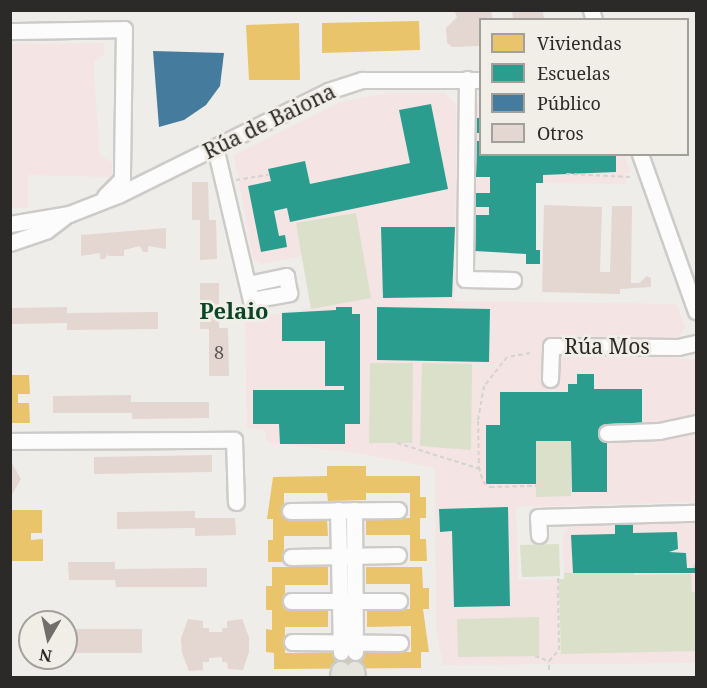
<!DOCTYPE html>
<meta charset="utf-8">
<style>
body{margin:0}
#map{position:relative;width:707px;height:688px;overflow:hidden;background:#efedea;font-family:"Noto Serif",serif}
div>[style]{position:absolute}
.education>*{inset:0;background:#f4e4e3}
.green>*{inset:0;background:#dae0ca}
.homes>*{inset:0;background:#e9c46a}
.schools>*{inset:0;background:#2a9d8f}
.public>*{inset:0;background:#457b9d}
.building>*{inset:0;background:#e4d6d0}
.path>*{height:2px;margin-top:-1px;transform-origin:0;background:repeating-linear-gradient(90deg,#d3d3d1 0 4.5px,transparent 0 7.5px)}
.roads{filter:drop-shadow(2px 0 #cdcbc9) drop-shadow(-2px 0 #cdcbc9) drop-shadow(0 2px #cdcbc9) drop-shadow(0 -2px #cdcbc9)}
.minor>*{height:15px;margin:-7.5px;padding:0 7.5px;transform-origin:7.5px;border-radius:7.5px;background:#fdfcfc}
.major>*{height:18px;margin:-9px;padding:0 9px;transform-origin:9px;border-radius:9px;background:#e6e5dd}
span{translate:-50% -50%;white-space:nowrap;text-align:center;line-height:1.15;-webkit-text-stroke:6px #f1eee8;paint-order:stroke}
.number-label{font-size:18px;color:#5a5552}
.number-label span{-webkit-text-stroke-width:0}
.street-label{font-size:21px;color:#2c2a28}
.neighbourhood-label{font-size:22px;color:#0b4525;font-weight:700}
.frame{position:absolute;inset:0;border:12px solid #2c2a28;pointer-events:none}
.legend{position:absolute;left:479px;top:18px;width:210px;height:138px;box-sizing:border-box;background:#f1eee8;border:2px solid #a2a09b;margin:0;padding:8px 10px;list-style:none;font-size:18px;color:#2c2a28}
.legend li{display:flex;align-items:center;gap:12px;height:30px}
.legend b{width:30px;border:2px solid #a2a09b}
.north{position:absolute;left:18px;top:610px;width:60px;height:60px;box-sizing:border-box;background:#f1eee8;border:2px solid #a2a09b;border-radius:50%;rotate:189deg;font-size:16px;font-weight:700;line-height:24px;text-align:center;color:#2c2a28}
.north::after{content:'';display:block;margin:auto;width:21px;height:27px;background:#706e6c;clip-path:polygon(50% 0,100% 100%,50% 72%,0 100%)}
</style>
<div id="map">
<div class="education">
<div style="clip-path:polygon(104px 43px,104px 54px,94px 62px,94px 74px,100px 156px,112px 162px,112px 177px,28px 175px,28px 208px,11px 208px,11px 44px)"></div>
<div style="clip-path:polygon(387px 93px,445px 93px,456px 105px,455px 301px,677px 304px,685px 328px,678px 338px,679px 359px,695px 359px,696px 363px,696px 502px,516px 507px,518px 580px,564px 579px,563px 535px,571px 526px,696px 523px,696px 663px,443px 665px,436px 628px,435px 468px,364px 454px,267px 442px,264px 430px,247px 428px,245px 319px,311px 308px,302px 256px,261px 264px,253px 258px,234px 155px,340px 102px)"></div>
<div style="clip-path:polygon(480px 97px,480px 154px,624px 155px,631px 173px,625px 173px,627px 184px,536px 183px,536px 250px,540px 250px,540px 264px,526px 264px,526px 254px,475px 251px,477px 105px)"></div>
</div>
<div class="green">
<div style="clip-path:polygon(356px 213px,371px 298px,311px 309px,296px 223px)"></div>
<div style="clip-path:polygon(370px 363px,413px 363px,412px 443px,369px 443px)"></div>
<div style="clip-path:polygon(422px 363px,472px 364px,471px 450px,420px 446px)"></div>
<div style="clip-path:polygon(536px 441px,571px 441px,571px 496px,536px 497px)"></div>
<div style="clip-path:polygon(559px 544px,560px 576px,522px 577px,520px 545px)"></div>
<div style="clip-path:polygon(634px 571px,634px 575px,691px 574px,692px 592px,696px 592px,696px 651px,561px 654px,559px 579px,564px 579px,564px 573px)"></div>
<div style="clip-path:polygon(539px 617px,539px 656px,458px 657px,457px 619px)"></div>
</div>
<div class="homes">
<div style="clip-path:polygon(419px 21px,420px 50px,322px 53px,322px 23px)"></div>
<div style="clip-path:polygon(299px 23px,300px 80px,249px 80px,246px 25px)"></div>
<div style="clip-path:polygon(10px 375px,29px 375px,30px 394px,18px 394px,18px 403px,29px 403px,30px 423px,10px 423px)"></div>
<div style="clip-path:polygon(327px 466px,366px 466px,366px 476px,420px 476px,420px 497px,426px 497px,426px 518px,420px 518px,420px 539px,426px 539px,427px 561px,410px 561px,410px 535px,366px 535px,366px 519px,410px 518px,410px 493px,366px 493px,366px 500px,328px 501px,327px 493px,284px 493px,284px 519px,327px 519px,328px 536px,284px 536px,284px 562px,268px 562px,268px 540px,273px 540px,273px 519px,267px 519px,273px 477px,327px 476px)"></div>
<div style="clip-path:polygon(10px 510px,42px 510px,42px 533px,31px 533px,31px 540px,43px 539px,43px 561px,10px 561px)"></div>
<div style="clip-path:polygon(272px 567px,328px 567px,328px 585px,285px 585px,285px 610px,328px 610px,328px 627px,285px 627px,285px 653px,411px 652px,411px 626px,367px 627px,367px 610px,410px 609px,410px 584px,366px 584px,366px 567px,422px 567px,423px 588px,429px 588px,429px 609px,423px 609px,429px 652px,421px 652px,421px 668px,274px 669px,274px 653px,266px 652px,266px 629px,272px 630px,272px 610px,266px 610px,266px 586px,272px 586px)"></div>
</div>
<div class="schools">
<div style="clip-path:polygon(431px 104px,448px 189px,290px 222px,287px 208px,274px 211px,279px 236px,285px 235px,287px 247px,261px 252px,248px 186px,271px 181px,268px 169px,305px 161px,310px 184px,410px 163px,399px 110px)"></div>
<div style="clip-path:polygon(477px 118px,480px 118px,480px 133px,477px 133px)"></div>
<div style="clip-path:polygon(477px 141px,480px 141px,480px 154px,616px 154px,616px 172px,543px 175px,543px 183px,536px 183px,536px 250px,540px 250px,540px 264px,526px 264px,526px 254px,475px 251px,476px 215px,489px 215px,489px 207px,476px 207px,476px 193px,490px 193px,490px 177px,476px 177px)"></div>
<div style="clip-path:polygon(381px 227px,455px 227px,452px 297px,383px 298px)"></div>
<div style="clip-path:polygon(336px 307px,352px 307px,352px 314px,360px 314px,360px 424px,345px 424px,345px 444px,280px 444px,279px 424px,253px 424px,253px 390px,344px 390px,344px 386px,325px 386px,325px 341px,282px 341px,282px 313px,336px 310px)"></div>
<div style="clip-path:polygon(377px 307px,490px 309px,489px 362px,377px 360px)"></div>
<div style="clip-path:polygon(577px 374px,594px 374px,594px 389px,642px 389px,642px 425px,607px 425px,607px 492px,572px 492px,571px 441px,536px 441px,536px 484px,486px 484px,486px 425px,500px 425px,500px 392px,568px 392px,568px 384px,577px 384px)"></div>
<div style="clip-path:polygon(508px 507px,510px 606px,454px 607px,452px 531px,440px 532px,439px 509px)"></div>
<div style="clip-path:polygon(633px 524px,633px 533px,677px 532px,678px 549px,669px 552px,686px 553px,687px 568px,696px 568px,696px 573px,573px 573px,571px 535px,615px 534px,615px 525px)"></div>
</div>
<div class="public">
<div style="clip-path:polygon(153px 51px,224px 53px,220px 86px,206px 105px,184px 120px,159px 127px)"></div>
</div>
<div class="building">
<div style="clip-path:polygon(454px 10px,491px 10px,493px 20px,480px 20px,480px 46px,452px 47px,447px 43px,446px 28px,457px 17px)"></div>
<div style="clip-path:polygon(512px 10px,543px 10px,544px 20px,513px 20px)"></div>
<div style="clip-path:polygon(192px 182px,208px 182px,209px 220px,216px 220px,217px 259px,200px 260px,200px 220px,192px 220px)"></div>
<div style="clip-path:polygon(544px 205px,602px 207px,600px 272px,610px 272px,612px 206px,632px 206px,631px 283px,639px 283px,647px 276px,651px 278px,651px 287px,620px 289px,620px 294px,542px 292px)"></div>
<div style="clip-path:polygon(166px 228px,166px 249px,148px 246px,148px 252px,143px 252px,140px 246px,124px 250px,124px 256px,108px 256px,108px 253px,105px 259px,100px 259px,100px 253px,81px 256px,81px 235px)"></div>
<div style="clip-path:polygon(200px 283px,219px 283px,219px 328px,228px 328px,229px 376px,209px 376px,209px 329px,200px 329px)"></div>
<div style="clip-path:polygon(67px 307px,67px 313px,158px 312px,158px 329px,67px 330px,67px 323px,10px 324px,10px 308px)"></div>
<div style="clip-path:polygon(131px 395px,131px 402px,209px 402px,209px 418px,132px 419px,132px 413px,53px 413px,53px 396px)"></div>
<div style="clip-path:polygon(212px 455px,212px 472px,94px 474px,94px 457px)"></div>
<div style="clip-path:polygon(10px 460px,21px 479px,10px 498px)"></div>
<div style="clip-path:polygon(195px 511px,195px 518px,235px 518px,236px 535px,195px 536px,195px 528px,117px 529px,117px 512px)"></div>
<div style="clip-path:polygon(68px 562px,115px 562px,115px 569px,207px 568px,207px 587px,116px 587px,115px 580px,69px 580px)"></div>
<div style="clip-path:polygon(188px 619px,203px 621px,203px 628px,209px 628px,209px 632px,222px 632px,222px 628px,227px 628px,227px 621px,242px 619px,249px 637px,249px 652px,243px 670px,228px 669px,227px 662px,222px 662px,222px 657px,209px 658px,209px 662px,203px 662px,203px 670px,189px 671px,182px 653px,181px 638px)"></div>
<div style="clip-path:polygon(66px 629px,142px 629px,142px 653px,66px 653px)"></div>
</div>
<div class="path">
<div style="left:566px;top:174px;width:65px;rotate:2.6deg"></div>
<div style="left:236px;top:180px;width:33px;rotate:-9deg"></div>
<div style="left:530px;top:353px;width:23px;rotate:170deg"></div>
<div style="left:507px;top:357px;width:37px;rotate:128deg"></div>
<div style="left:484px;top:386px;width:36px;rotate:100deg"></div>
<div style="left:478px;top:421px;width:46px;rotate:88.8deg"></div>
<div style="left:479px;top:467px;width:16px;rotate:75deg"></div>
<div style="left:483px;top:482px;width:9px;rotate:36deg"></div>
<div style="left:490px;top:487px;width:46px;rotate:-1.2deg"></div>
<div style="left:397px;top:443px;width:87px;rotate:17.4deg"></div>
<div style="left:694px;top:568px;width:5px;rotate:-68deg"></div>
<div style="left:535px;top:656px;width:15px;rotate:20deg"></div>
<div style="left:549px;top:670px;width:9px;rotate:-90deg"></div>
<div style="left:549px;top:661px;width:15px;rotate:-48deg"></div>
<div style="left:559px;top:650px;width:73px;rotate:-90.8deg"></div>
</div>
<div class="roads">
<div class="minor">
<div style="left:591px;top:10px;width:10px;rotate:73deg"></div>
<div style="left:10px;top:31px;width:114px;rotate:-1deg"></div>
<div style="left:124px;top:29px;width:150px;rotate:90.8deg"></div>
<div style="left:122px;top:179px;width:24px;rotate:135deg"></div>
<div style="left:467px;top:79px;width:200px;rotate:90.6deg"></div>
<div style="left:465px;top:279px;width:48px;rotate:1.2deg"></div>
<div style="left:215px;top:147px;width:157px;rotate:76.8deg"></div>
<div style="left:251px;top:300px;width:39px;rotate:-10deg"></div>
<div style="left:289px;top:293px;width:17px;rotate:-100deg"></div>
<div style="left:286px;top:276px;width:39px;rotate:168deg"></div>
<div style="left:640px;top:154px;width:167px;rotate:70.4deg"></div>
<div style="left:10px;top:224px;width:60px;rotate:-9.6deg"></div>
<div style="left:69px;top:214px;width:53px;rotate:-21.2deg"></div>
<div style="left:118px;top:195px;width:234px;rotate:-26.3deg"></div>
<div style="left:328px;top:91px;width:36px;rotate:-18deg"></div>
<div style="left:362px;top:80px;width:118px"></div>
<div style="left:10px;top:243px;width:39px;rotate:-19deg"></div>
<div style="left:47px;top:230px;width:21px;rotate:-37deg"></div>
<div style="left:550px;top:379px;width:33px;rotate:-88deg"></div>
<div style="left:551px;top:346px;width:127px;rotate:0.5deg"></div>
<div style="left:678px;top:347px;width:18px;rotate:-13deg"></div>
<div style="left:607px;top:433px;width:52px;rotate:-2.2deg"></div>
<div style="left:659px;top:431px;width:38px;rotate:-12deg"></div>
<div style="left:10px;top:441px;width:224px;rotate:-0.3deg"></div>
<div style="left:234px;top:440px;width:62px;rotate:88.2deg"></div>
<div style="left:338px;top:510px;width:142px;rotate:88.8deg"></div>
<div style="left:354px;top:510px;width:142px;rotate:89.6deg"></div>
<div style="left:290px;top:511px;width:108px;rotate:-0.5deg"></div>
<div style="left:539px;top:535px;width:18px;rotate:-93deg"></div>
<div style="left:538px;top:517px;width:158px;rotate:-1.5deg"></div>
<div style="left:291px;top:557px;width:107px;rotate:-1.1deg"></div>
<div style="left:291px;top:601px;width:108px"></div>
<div style="left:292px;top:642px;width:108px;rotate:0.5deg"></div>
</div>
<div class="major">
<div style="left:355px;top:671px;width:7px;rotate:82deg"></div>
<div style="left:340px;top:678px;width:7px;rotate:-82deg"></div>
</div>
</div>
<div class="number-label">
<span style="left:219px;top:352px">8</span>
</div>
<div class="street-label">
<span style="left:269px;top:121px;rotate:-26deg">Rúa de Baiona</span>
<span style="left:607px;top:346px">Rúa Mos</span>
</div>
<div class="neighbourhood-label">
<span style="left:234px;top:311px">Pelaio</span>
</div>
<div class="frame"></div>
<ul class="legend">
<li><b style="height:16px;background:#e9c46a"></b>Viviendas</li>
<li><b style="height:16px;background:#2a9d8f"></b>Escuelas</li>
<li><b style="height:16px;background:#457b9d"></b>Público</li>
<li><b style="height:16px;background:#e4d6d0"></b>Otros</li>
</ul>
<div class="north">N</div>
</div>
